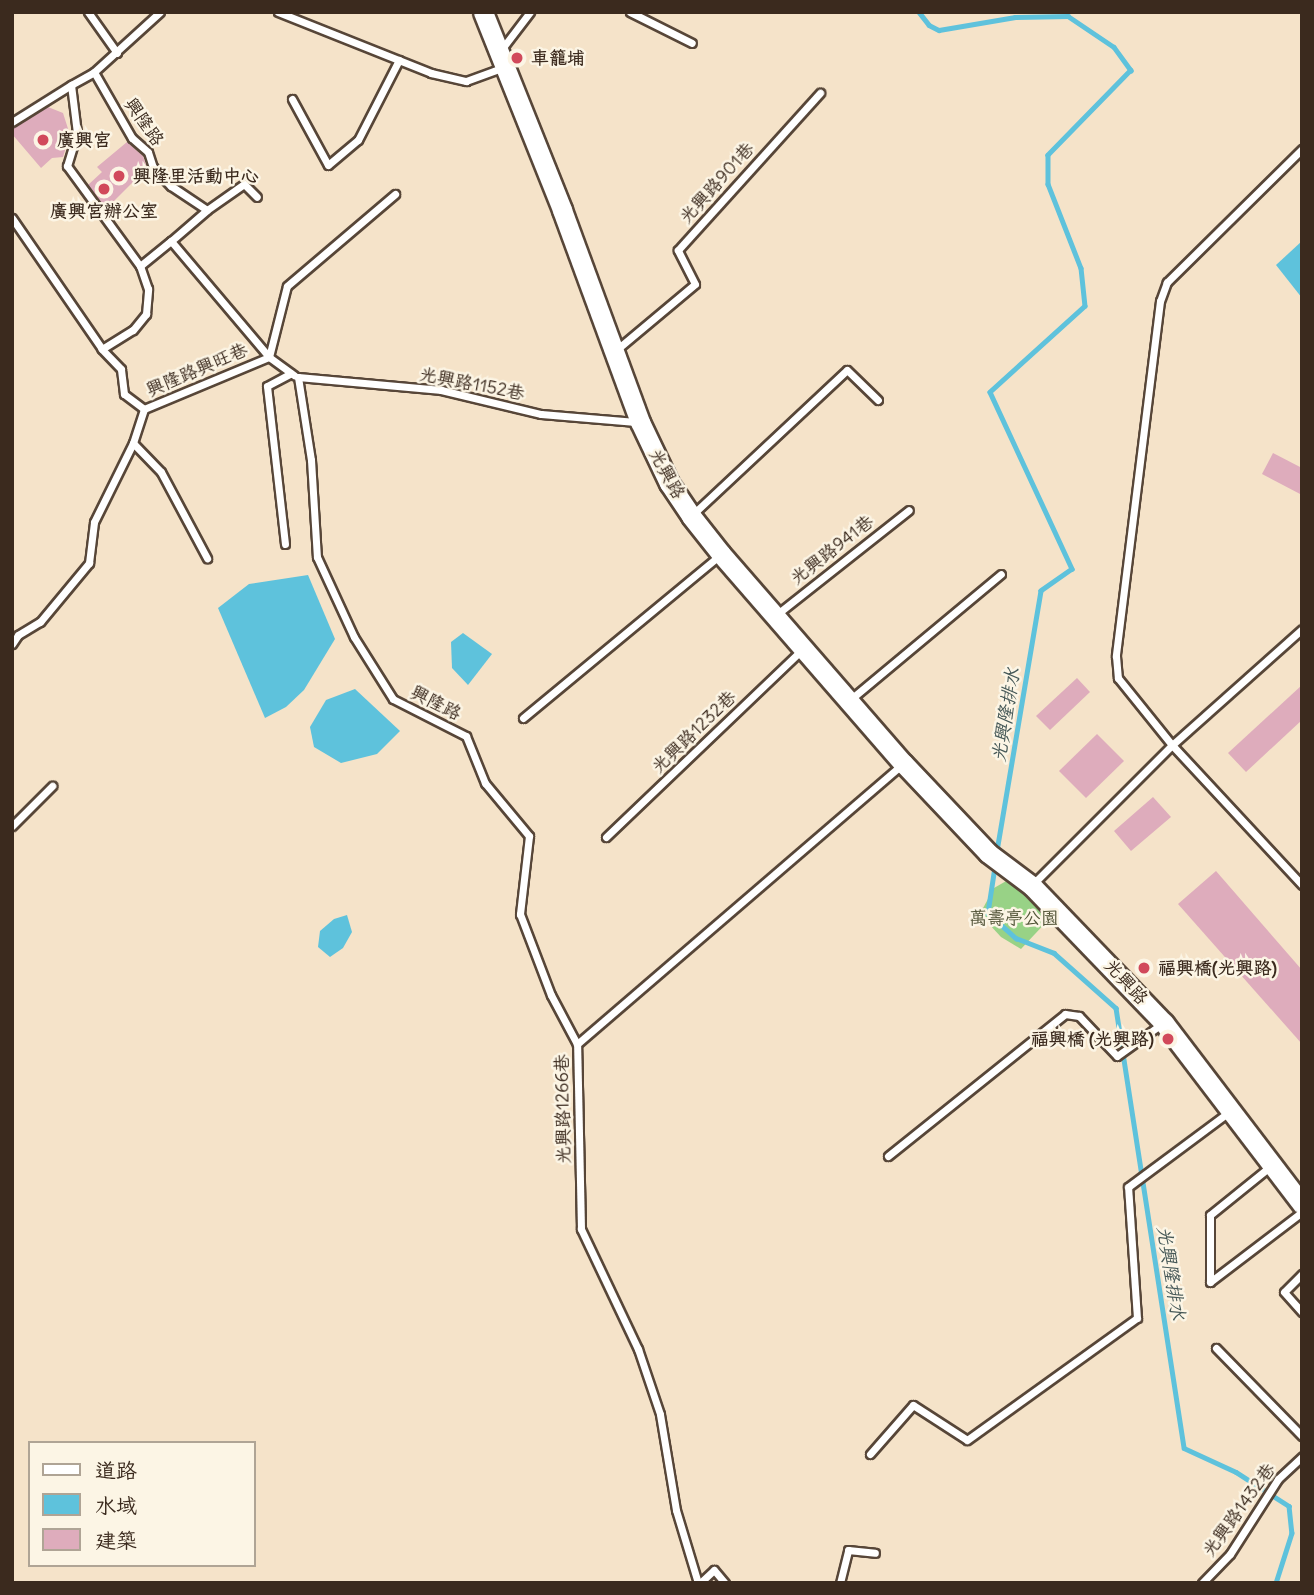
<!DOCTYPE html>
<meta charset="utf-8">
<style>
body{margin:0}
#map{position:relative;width:1314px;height:1595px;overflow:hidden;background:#f5e3c9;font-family:Delius,"LXGW WenKai TC",sans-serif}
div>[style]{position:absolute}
.green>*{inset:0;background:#98d286}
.water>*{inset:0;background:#5ec2dc}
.stream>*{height:4.5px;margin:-2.25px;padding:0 2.25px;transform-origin:2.25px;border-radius:2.25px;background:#5ec2dc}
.building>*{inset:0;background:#deacbc}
.roads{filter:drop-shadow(2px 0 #574638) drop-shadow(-2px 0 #574638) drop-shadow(0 2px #574638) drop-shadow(0 -2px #574638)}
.service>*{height:7px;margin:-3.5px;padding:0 3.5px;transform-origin:3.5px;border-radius:3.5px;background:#fff}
.secondary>*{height:19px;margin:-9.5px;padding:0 9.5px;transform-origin:9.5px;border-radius:9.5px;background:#fff}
.dots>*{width:19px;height:19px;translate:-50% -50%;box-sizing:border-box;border:4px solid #fcf5e5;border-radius:50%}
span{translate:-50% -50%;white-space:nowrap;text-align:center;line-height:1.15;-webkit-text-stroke:5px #fcf5e5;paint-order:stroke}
.poi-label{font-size:18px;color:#3b2a1e;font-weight:700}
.left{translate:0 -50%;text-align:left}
.right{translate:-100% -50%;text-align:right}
.street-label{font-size:18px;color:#3b2a1e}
.park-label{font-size:18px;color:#525438}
.water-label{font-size:19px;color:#465857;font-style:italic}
.frame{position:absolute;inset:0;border:14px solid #3b2a1e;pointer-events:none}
.legend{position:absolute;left:28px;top:1441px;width:228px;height:126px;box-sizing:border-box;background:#fcf5e5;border:2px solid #afa495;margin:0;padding:9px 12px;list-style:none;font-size:21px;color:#3b2a1e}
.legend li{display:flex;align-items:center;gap:14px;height:35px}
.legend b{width:35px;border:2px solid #afa495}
</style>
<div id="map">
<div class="green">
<div style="clip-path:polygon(1008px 880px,1049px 919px,1021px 949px,1001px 937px,989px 924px,982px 910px,994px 888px)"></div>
</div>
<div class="water">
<div style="clip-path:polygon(1302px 241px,1302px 298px,1276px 265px)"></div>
<div style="clip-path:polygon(308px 575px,335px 639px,304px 690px,286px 707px,265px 718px,218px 608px,249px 584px)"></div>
<div style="clip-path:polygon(463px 633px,492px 654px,468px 685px,452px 668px,451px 642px)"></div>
<div style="clip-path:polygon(355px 689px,400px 731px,377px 754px,341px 763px,314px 747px,310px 727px,326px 700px)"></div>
<div style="clip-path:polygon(347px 915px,352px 932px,343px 948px,330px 957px,318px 947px,320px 931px,334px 919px)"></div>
</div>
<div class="stream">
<div style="left:919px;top:12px;width:16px;rotate:52deg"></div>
<div style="left:929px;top:25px;width:11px;rotate:27deg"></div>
<div style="left:939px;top:30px;width:77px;rotate:-9.7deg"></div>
<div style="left:1015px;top:17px;width:53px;rotate:-1.1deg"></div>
<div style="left:1068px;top:16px;width:55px;rotate:34deg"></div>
<div style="left:1114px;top:47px;width:29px;rotate:54deg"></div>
<div style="left:1131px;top:70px;width:119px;rotate:134.3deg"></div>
<div style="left:1048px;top:155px;width:29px;rotate:90deg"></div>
<div style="left:1048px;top:184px;width:90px;rotate:68.6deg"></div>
<div style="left:1081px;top:268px;width:38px;rotate:84deg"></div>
<div style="left:1085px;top:306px;width:128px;rotate:137.8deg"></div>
<div style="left:990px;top:392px;width:195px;rotate:65.1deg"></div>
<div style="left:1072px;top:569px;width:38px;rotate:145deg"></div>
<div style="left:1041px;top:591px;width:265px;rotate:99.6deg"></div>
<div style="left:995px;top:867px;width:47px;rotate:98.7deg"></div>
<div style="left:988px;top:913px;width:38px;rotate:42deg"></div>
<div style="left:1016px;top:938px;width:41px;rotate:21.5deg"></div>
<div style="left:1054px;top:953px;width:83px;rotate:41.6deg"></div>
<div style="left:1116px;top:1008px;width:445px;rotate:81.2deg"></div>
<div style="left:1184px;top:1448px;width:57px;rotate:24.8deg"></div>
<div style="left:1236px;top:1472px;width:63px;rotate:32.7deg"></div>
<div style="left:1289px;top:1506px;width:27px;rotate:84deg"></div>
<div style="left:1292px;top:1533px;width:52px;rotate:107.7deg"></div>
</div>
<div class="building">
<div style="clip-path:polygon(48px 107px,63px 113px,70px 135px,63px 157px,52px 158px,41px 168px,12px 134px,12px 128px)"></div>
<div style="clip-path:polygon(127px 142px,143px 156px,147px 168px,113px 202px,102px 204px,88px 185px,102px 172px,97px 167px)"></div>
<div style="clip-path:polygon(1273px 453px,1302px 468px,1302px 495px,1262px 474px)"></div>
<div style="clip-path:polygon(1077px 678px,1090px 692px,1050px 730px,1036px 716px)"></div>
<div style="clip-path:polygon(1302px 685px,1302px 720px,1246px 772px,1228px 753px)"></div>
<div style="clip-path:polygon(1097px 734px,1124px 761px,1086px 798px,1059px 771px)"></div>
<div style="clip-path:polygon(1153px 797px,1171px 817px,1131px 851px,1114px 831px)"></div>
<div style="clip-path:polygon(1216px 871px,1302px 970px,1302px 1044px,1178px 904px)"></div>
</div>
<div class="roads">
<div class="service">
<div style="left:88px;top:12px;width:50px;rotate:54.7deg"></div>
<div style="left:278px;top:12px;width:165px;rotate:21.7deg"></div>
<div style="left:431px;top:73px;width:36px;rotate:13deg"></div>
<div style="left:466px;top:81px;width:38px;rotate:-20deg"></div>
<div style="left:630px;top:12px;width:69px;rotate:26.6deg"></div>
<div style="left:501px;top:50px;width:48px;rotate:-52.7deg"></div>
<div style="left:94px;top:72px;width:76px;rotate:60.1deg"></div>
<div style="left:132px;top:138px;width:21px;rotate:41deg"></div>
<div style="left:148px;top:152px;width:16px;rotate:72deg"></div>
<div style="left:153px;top:167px;width:26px;rotate:47deg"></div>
<div style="left:171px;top:186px;width:43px;rotate:33.7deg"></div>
<div style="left:207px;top:210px;width:48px;rotate:139.3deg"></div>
<div style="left:171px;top:241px;width:152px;rotate:49.8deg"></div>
<div style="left:292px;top:99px;width:75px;rotate:61.4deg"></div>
<div style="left:328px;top:165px;width:39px;rotate:-40deg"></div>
<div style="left:358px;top:140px;width:90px;rotate:-62.9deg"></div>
<div style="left:12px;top:122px;width:70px;rotate:-32.1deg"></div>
<div style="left:1302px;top:149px;width:190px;rotate:135.4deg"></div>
<div style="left:1167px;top:282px;width:20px;rotate:110deg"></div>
<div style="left:1160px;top:301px;width:358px;rotate:97.1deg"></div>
<div style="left:1116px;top:656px;width:22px;rotate:85deg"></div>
<div style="left:1118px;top:678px;width:86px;rotate:51.1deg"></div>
<div style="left:1172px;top:745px;width:191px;rotate:47.1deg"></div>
<div style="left:207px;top:210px;width:45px;rotate:-35.1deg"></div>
<div style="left:244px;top:184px;width:18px;rotate:45deg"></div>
<div style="left:12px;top:218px;width:159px;rotate:55.5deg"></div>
<div style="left:140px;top:266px;width:40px;rotate:-39deg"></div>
<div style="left:615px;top:351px;width:104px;rotate:-39.9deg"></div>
<div style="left:695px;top:284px;width:38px;rotate:-117deg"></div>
<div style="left:678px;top:250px;width:212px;rotate:-47.9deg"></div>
<div style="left:269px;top:357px;width:73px;rotate:-75.8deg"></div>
<div style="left:287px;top:286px;width:142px;rotate:-40.4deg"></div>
<div style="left:298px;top:377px;width:84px;rotate:81.1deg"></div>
<div style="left:311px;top:460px;width:97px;rotate:86.5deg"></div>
<div style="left:317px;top:557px;width:88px;rotate:65.2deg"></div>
<div style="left:354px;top:637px;width:73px;rotate:57.8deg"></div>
<div style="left:393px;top:699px;width:82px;rotate:26.9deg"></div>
<div style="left:466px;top:736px;width:51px;rotate:68deg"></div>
<div style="left:485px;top:783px;width:69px;rotate:50.3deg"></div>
<div style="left:529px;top:836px;width:79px;rotate:96.6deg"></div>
<div style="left:520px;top:914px;width:87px;rotate:69.1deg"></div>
<div style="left:551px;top:995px;width:55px;rotate:62deg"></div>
<div style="left:298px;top:377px;width:144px;rotate:5.2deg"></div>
<div style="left:441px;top:390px;width:103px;rotate:13.5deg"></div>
<div style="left:541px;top:414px;width:95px;rotate:4.8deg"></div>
<div style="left:144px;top:409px;width:135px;rotate:-22.6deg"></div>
<div style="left:269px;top:357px;width:31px;rotate:36deg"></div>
<div style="left:133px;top:443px;width:40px;rotate:46deg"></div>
<div style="left:161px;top:472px;width:98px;rotate:61.9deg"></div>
<div style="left:692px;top:515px;width:212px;rotate:-43.1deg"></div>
<div style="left:847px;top:370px;width:43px;rotate:44.1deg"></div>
<div style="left:285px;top:544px;width:159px;rotate:-96.5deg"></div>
<div style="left:267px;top:386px;width:27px;rotate:-28deg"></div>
<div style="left:776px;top:615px;width:169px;rotate:-38.3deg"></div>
<div style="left:12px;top:644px;width:11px;rotate:-56deg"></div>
<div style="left:18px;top:635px;width:26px;rotate:-31deg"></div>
<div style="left:40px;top:622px;width:77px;rotate:-50.3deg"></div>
<div style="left:89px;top:563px;width:41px;rotate:-83deg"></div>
<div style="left:94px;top:522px;width:88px;rotate:-63.7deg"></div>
<div style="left:133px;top:443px;width:36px;rotate:-72deg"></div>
<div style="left:144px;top:409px;width:25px;rotate:-143deg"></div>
<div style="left:124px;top:394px;width:25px;rotate:-97deg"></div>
<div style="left:121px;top:369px;width:28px;rotate:-134deg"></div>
<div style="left:102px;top:349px;width:36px;rotate:-32deg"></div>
<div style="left:133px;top:330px;width:21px;rotate:-51deg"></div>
<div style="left:146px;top:314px;width:25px;rotate:-85deg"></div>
<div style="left:148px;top:289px;width:24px;rotate:-109deg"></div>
<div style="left:140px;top:266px;width:124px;rotate:-126.1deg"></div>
<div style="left:67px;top:166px;width:34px;rotate:-73deg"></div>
<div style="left:77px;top:133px;width:48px;rotate:-97.1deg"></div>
<div style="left:71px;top:85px;width:26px;rotate:-29deg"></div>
<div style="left:94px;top:72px;width:89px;rotate:-42.3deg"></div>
<div style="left:851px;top:699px;width:195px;rotate:-39.8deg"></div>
<div style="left:523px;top:718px;width:254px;rotate:-39.6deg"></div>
<div style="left:12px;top:826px;width:57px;rotate:-45deg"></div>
<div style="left:606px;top:837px;width:272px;rotate:-43.7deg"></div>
<div style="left:1032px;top:885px;width:198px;rotate:-45deg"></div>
<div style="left:1172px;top:745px;width:174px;rotate:-41.7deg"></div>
<div style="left:888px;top:1156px;width:227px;rotate:-38.7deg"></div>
<div style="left:1065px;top:1014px;width:14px;rotate:8deg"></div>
<div style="left:1079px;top:1016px;width:55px;rotate:46.5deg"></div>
<div style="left:1117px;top:1056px;width:57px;rotate:-35.7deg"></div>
<div style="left:1302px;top:1274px;width:25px;rotate:135deg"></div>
<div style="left:1284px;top:1292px;width:27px;rotate:48deg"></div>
<div style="left:1210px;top:1282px;width:67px;rotate:-90deg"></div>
<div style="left:1210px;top:1215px;width:80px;rotate:-38.9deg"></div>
<div style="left:1210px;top:1282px;width:116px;rotate:-37.3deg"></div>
<div style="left:1216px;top:1348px;width:123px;rotate:45.7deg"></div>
<div style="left:870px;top:1454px;width:65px;rotate:-48.7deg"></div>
<div style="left:913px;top:1405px;width:64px;rotate:32.9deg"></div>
<div style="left:967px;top:1440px;width:209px;rotate:-35.7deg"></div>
<div style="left:1137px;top:1318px;width:131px;rotate:-93.9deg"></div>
<div style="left:1128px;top:1187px;width:126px;rotate:-36.6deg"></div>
<div style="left:698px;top:1583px;width:76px;rotate:-106.8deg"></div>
<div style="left:676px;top:1510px;width:97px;rotate:-99.5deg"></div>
<div style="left:660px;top:1414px;width:69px;rotate:-108.7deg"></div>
<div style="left:638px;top:1349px;width:133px;rotate:-115.4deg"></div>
<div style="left:581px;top:1229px;width:185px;rotate:-91.2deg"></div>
<div style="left:577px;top:1044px;width:430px;rotate:-40.7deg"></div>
<div style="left:700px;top:1583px;width:19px;rotate:-43deg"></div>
<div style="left:714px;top:1570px;width:17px;rotate:50deg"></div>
<div style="left:840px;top:1583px;width:34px;rotate:-76deg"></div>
<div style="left:848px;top:1550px;width:27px;rotate:6deg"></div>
<div style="left:1202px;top:1583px;width:40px;rotate:-46deg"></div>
<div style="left:1230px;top:1554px;width:89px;rotate:-57.4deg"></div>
<div style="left:1278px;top:1479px;width:33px;rotate:-43deg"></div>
</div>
<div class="secondary">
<div style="left:483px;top:12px;width:213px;rotate:68.2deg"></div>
<div style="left:562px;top:210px;width:226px;rotate:69.8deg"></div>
<div style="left:640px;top:422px;width:68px;rotate:64.6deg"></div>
<div style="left:669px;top:483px;width:40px;rotate:56deg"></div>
<div style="left:691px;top:516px;width:48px;rotate:51.7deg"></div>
<div style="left:721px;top:554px;width:277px;rotate:49deg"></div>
<div style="left:903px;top:763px;width:124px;rotate:46.6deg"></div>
<div style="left:988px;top:853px;width:55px;rotate:36.9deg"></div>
<div style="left:1032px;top:886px;width:190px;rotate:46.1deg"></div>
<div style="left:1164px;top:1023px;width:228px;rotate:52.7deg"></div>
</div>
</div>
<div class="dots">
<div style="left:517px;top:58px;background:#d1495b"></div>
<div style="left:43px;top:140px;background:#d1495b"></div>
<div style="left:119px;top:176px;background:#d1495b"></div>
<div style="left:104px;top:189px;background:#d1495b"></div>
<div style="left:1144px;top:968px;background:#d1495b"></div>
<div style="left:1168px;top:1039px;background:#d1495b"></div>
</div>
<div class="poi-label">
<span class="left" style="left:531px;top:58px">車籠埔</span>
<span class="left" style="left:57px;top:140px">廣興宮</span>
<span class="left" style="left:133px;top:176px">興隆里活動中心</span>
<span style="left:104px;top:211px">廣興宮辦公室</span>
<span class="left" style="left:1158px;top:968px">福興橋(光興路)</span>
<span class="right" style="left:1154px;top:1039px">福興橋 (光興路)</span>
</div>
<div class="street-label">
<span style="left:144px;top:122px;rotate:55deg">興隆路</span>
<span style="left:717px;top:183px;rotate:-48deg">光興路901巷</span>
<span style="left:197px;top:370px;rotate:-23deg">興隆路興旺巷</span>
<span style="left:472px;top:384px;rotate:11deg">光興路1152巷</span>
<span style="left:667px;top:474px;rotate:61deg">光興路</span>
<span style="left:832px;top:550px;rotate:-38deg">光興路941巷</span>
<span style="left:436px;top:703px;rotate:27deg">興隆路</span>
<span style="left:694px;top:732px;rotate:-44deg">光興路1232巷</span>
<span style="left:1126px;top:982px;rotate:47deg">光興路</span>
<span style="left:563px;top:1109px;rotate:-91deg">光興路1266巷</span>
<span style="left:1239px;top:1510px;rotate:-54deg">光興路1432巷</span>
</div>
<div class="park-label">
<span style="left:1014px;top:918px">萬壽亭公園</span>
</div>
<div class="water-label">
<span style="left:1006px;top:715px;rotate:-81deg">光興隆排水</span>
<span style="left:1171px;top:1273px;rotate:81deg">光興隆排水</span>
</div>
<div class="frame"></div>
<ul class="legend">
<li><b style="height:9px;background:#fff"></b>道路</li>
<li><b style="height:19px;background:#5ec2dc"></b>水域</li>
<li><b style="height:19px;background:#deacbc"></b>建築</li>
</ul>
</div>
